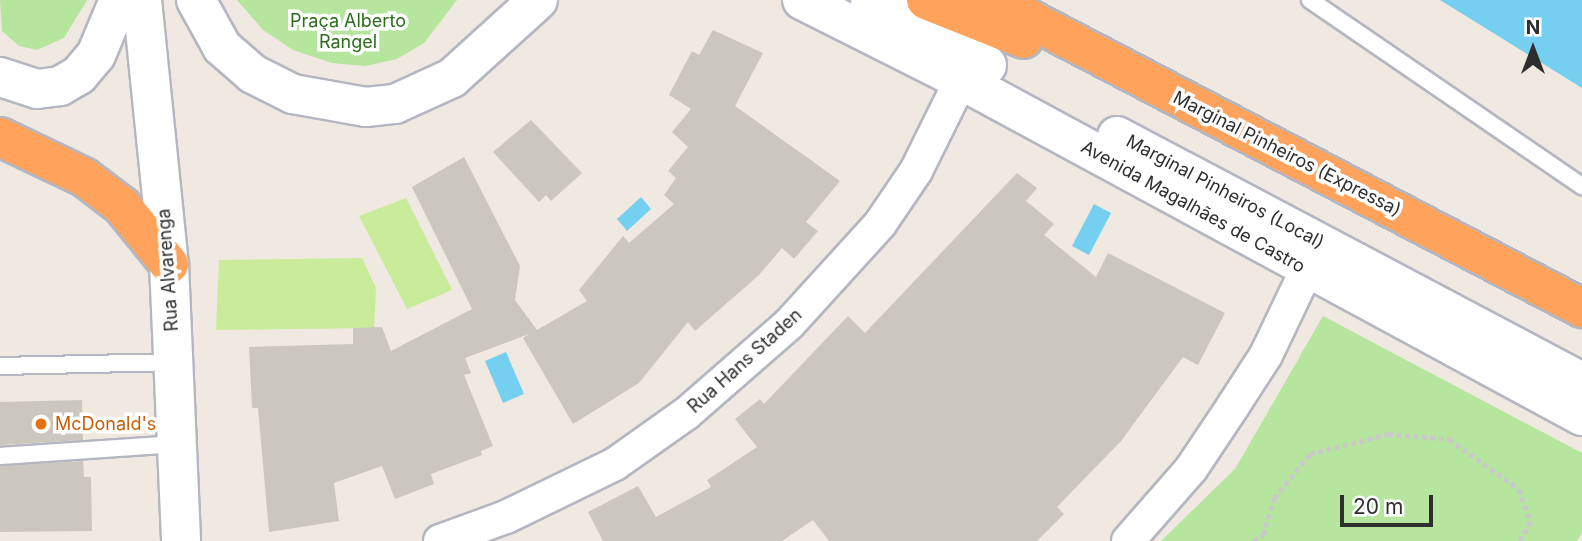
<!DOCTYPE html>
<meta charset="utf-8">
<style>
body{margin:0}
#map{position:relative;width:1582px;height:541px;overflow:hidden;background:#efe9e1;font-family:Inter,sans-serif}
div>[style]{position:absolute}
.green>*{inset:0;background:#b6e59e}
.pitch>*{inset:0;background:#c9ec9a}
.water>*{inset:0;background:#75cff0}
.building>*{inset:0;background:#cbc7bf}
.path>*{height:4.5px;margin-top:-2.25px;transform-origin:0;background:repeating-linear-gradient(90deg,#c9c9c9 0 5px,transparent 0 8.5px)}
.roads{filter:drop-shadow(2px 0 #b4b7c1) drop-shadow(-2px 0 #b4b7c1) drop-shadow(0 2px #b4b7c1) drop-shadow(0 -2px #b4b7c1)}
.lane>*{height:16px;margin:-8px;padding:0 8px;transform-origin:8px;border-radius:8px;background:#fff}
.street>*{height:32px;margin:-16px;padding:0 16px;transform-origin:16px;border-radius:16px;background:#fff}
.secondary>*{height:38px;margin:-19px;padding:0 19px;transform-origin:19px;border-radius:19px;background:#fff}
.highway>*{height:38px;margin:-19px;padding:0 19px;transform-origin:19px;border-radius:19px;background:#ffa35c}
.dots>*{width:19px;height:19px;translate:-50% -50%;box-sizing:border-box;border:4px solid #fff;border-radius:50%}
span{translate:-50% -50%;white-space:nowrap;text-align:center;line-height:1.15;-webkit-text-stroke:7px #fff;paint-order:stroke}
.park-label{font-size:18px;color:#2c6e1b}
.street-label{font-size:18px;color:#2e2e2e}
.food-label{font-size:18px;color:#c56008}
.left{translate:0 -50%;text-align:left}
.north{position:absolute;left:1498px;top:14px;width:70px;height:70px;-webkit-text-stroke:5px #fff;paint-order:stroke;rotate:0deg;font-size:19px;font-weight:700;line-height:28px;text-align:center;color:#2e2e2e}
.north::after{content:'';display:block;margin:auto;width:24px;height:32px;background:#2e2e2e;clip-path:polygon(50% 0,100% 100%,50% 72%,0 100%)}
.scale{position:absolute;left:1340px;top:495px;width:93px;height:32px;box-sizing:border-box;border:4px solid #2e2e2e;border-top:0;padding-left:9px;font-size:21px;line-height:24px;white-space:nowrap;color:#2e2e2e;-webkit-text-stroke:5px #fff;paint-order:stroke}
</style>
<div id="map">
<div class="green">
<div style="clip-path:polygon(0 0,87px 0,64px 38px,37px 50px,19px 46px,2px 31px)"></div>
<div style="clip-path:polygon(237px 0,457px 0,424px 43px,397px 59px,365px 66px,332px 63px,293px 50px,263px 30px)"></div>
<div style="clip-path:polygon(1323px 316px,1582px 453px,1582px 533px,1577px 541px,1161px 541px,1235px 469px)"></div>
</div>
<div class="pitch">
<div style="clip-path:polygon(406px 198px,452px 290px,407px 309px,359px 216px)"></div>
<div style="clip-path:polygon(362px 258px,376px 288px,374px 328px,216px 330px,219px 260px)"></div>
</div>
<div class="water">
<div style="clip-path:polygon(1440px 0,1582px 0,1582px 88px)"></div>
<div style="clip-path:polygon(641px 197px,651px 209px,627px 231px,617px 219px)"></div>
<div style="clip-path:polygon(1094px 204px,1111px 213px,1089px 255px,1072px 246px)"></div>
<div style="clip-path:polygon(506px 352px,524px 394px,503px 403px,485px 361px)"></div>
</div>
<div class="building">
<div style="clip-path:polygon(713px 30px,763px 53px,735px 106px,840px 181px,806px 222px,818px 231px,794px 259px,782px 248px,759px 275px,695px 331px,688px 322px,639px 383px,573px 424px,523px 338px,529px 334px,465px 358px,471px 373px,464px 375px,493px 446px,481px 451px,482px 455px,431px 474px,434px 484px,395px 499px,382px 466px,334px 483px,339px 521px,269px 532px,258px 408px,252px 408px,249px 347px,353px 344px,353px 328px,382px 327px,391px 351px,472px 309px,412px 187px,464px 157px,520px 266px,515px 300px,537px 330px,587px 301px,579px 290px,623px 236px,629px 243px,674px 204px,664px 195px,676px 178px,668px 171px,688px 147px,672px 132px,691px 109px,669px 95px,692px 51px,699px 55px)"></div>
<div style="clip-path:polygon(531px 120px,582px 173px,551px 201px,546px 195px,539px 202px,493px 152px)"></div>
<div style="clip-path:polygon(1017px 173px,1037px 188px,1026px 201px,1054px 224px,1044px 235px,1096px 277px,1108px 253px,1225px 313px,1198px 365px,1183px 357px,1121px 441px,1057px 507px,1064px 514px,1037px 541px,829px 541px,813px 520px,782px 541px,603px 541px,588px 512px,638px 486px,656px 517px,711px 487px,707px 480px,757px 447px,735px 419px,760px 399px,764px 404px,848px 316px,865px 333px)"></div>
<div style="clip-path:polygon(82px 400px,83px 440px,0 445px,0 402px)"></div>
<div style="clip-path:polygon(83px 461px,84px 477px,91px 477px,92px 531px,0 532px,0 466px)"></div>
</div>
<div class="path">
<div style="left:1253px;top:541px;width:12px;rotate:-31deg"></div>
<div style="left:1263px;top:535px;width:39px;rotate:-73deg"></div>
<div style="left:1274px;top:498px;width:57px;rotate:-50.7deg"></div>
<div style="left:1310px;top:454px;width:81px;rotate:-14.4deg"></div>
<div style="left:1388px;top:434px;width:61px;rotate:4.7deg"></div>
<div style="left:1449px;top:439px;width:86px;rotate:35.5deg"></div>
<div style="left:1519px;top:489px;width:35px;rotate:70deg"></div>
<div style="left:1531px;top:522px;width:22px;rotate:120deg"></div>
</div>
<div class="roads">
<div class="lane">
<div style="left:1310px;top:0;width:330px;rotate:34.4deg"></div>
<div style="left:0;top:366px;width:174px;rotate:-1.3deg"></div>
<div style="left:0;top:456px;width:177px;rotate:-3.9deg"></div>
</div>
<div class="street">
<div style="left:440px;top:541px;width:70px;rotate:-20deg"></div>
<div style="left:506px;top:517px;width:121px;rotate:-25.9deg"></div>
<div style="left:615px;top:464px;width:88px;rotate:-35.3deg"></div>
<div style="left:687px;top:413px;width:135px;rotate:-41.1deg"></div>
<div style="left:789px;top:324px;width:135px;rotate:-47.7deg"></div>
<div style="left:880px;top:224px;width:64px;rotate:-55.8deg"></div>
<div style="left:916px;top:171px;width:102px;rotate:-63.7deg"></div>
<div style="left:1128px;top:541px;width:96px;rotate:-48.8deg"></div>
<div style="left:1191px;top:469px;width:76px;rotate:-56.3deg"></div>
<div style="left:1233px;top:406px;width:61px;rotate:-57.1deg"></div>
<div style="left:1266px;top:355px;width:95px;rotate:-64.5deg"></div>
</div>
<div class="secondary">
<div style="left:142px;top:0;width:265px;rotate:84.2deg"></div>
<div style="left:169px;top:264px;width:277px;rotate:87.5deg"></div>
<div style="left:196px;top:0;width:54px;rotate:61deg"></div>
<div style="left:222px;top:47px;width:41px;rotate:41.1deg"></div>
<div style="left:253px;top:74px;width:45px;rotate:26.6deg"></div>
<div style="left:293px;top:94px;width:74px;rotate:10.1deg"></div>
<div style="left:366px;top:107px;width:29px;rotate:-6deg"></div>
<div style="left:395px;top:104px;width:63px;rotate:-24.5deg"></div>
<div style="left:452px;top:78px;width:116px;rotate:-42.2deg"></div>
<div style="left:802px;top:0;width:178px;rotate:26.7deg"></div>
<div style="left:961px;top:80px;width:706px;rotate:28.42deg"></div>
<div style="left:870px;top:0;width:134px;rotate:29.1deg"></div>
<div style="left:0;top:77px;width:39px;rotate:18deg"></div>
<div style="left:37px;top:89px;width:23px;rotate:-7deg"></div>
<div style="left:60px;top:86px;width:22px;rotate:-30deg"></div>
<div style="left:79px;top:75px;width:26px;rotate:-50deg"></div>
<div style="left:96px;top:55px;width:60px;rotate:-67.3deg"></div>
<div style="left:1117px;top:136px;width:526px;rotate:27.88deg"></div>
</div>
<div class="highway">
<div style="left:926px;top:0;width:105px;rotate:21.7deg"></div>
<div style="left:993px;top:0;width:665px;rotate:27.61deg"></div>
<div style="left:0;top:137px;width:93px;rotate:25.5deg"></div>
<div style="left:84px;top:177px;width:48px;rotate:37.3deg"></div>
<div style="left:122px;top:206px;width:75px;rotate:51deg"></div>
</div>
</div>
<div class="dots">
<div style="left:41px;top:424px;background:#e8710a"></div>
</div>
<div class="park-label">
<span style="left:348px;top:32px">Praça Alberto<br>Rangel</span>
</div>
<div class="street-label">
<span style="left:1287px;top:154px;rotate:27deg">Marginal Pinheiros (Expressa)</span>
<span style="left:1225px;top:192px;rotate:28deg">Marginal Pinheiros (Local)</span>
<span style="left:1193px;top:207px;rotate:29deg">Avenida Magalhães de Castro</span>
<span style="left:168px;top:270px;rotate:-94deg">Rua Alvarenga</span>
<span style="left:745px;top:361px;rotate:-42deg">Rua Hans Staden</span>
</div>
<div class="food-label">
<span class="left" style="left:55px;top:424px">McDonald's</span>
</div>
<div class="north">N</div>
<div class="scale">20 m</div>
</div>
